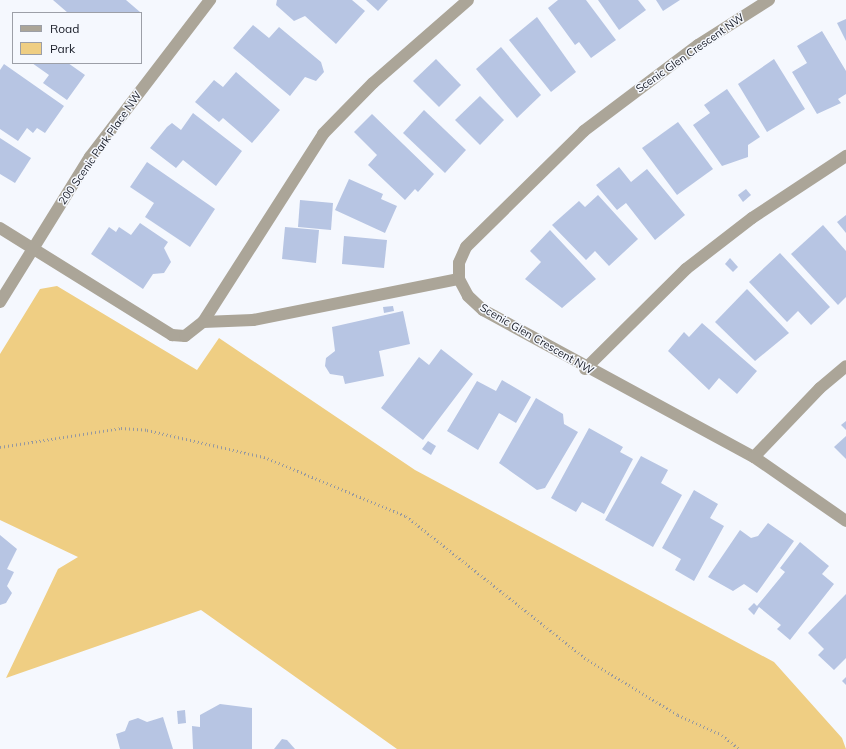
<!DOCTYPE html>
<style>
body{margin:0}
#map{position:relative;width:846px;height:749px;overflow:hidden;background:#f5f8fe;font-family:Mulish,sans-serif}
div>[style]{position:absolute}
.green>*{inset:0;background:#efce83}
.building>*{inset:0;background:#b7c5e3}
.path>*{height:2.5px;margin-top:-1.25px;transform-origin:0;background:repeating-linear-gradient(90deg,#9598a0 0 1px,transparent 0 4px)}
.lane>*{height:12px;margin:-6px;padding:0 6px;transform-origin:6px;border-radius:6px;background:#aba598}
.street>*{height:12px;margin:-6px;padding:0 6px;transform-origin:6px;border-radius:6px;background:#aba598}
span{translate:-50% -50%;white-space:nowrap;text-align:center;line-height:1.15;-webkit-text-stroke:3px #f5f8fe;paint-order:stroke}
.street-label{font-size:11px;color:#161a25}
.legend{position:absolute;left:12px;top:12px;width:130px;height:52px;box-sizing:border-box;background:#f5f8fe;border:1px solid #9c9fa7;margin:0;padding:5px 7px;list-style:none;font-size:12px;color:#161a25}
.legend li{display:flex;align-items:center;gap:8px;height:20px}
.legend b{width:20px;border:1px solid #9c9fa7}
</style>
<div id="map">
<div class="green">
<div style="clip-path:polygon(57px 286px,197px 370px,219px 338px,415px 470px,774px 662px,842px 738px,846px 749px,397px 749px,201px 610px,6px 678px,58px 569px,78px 557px,0 520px,0 354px,40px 289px)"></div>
</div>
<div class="building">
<div style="clip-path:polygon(53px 0,126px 0,140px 12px,68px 13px)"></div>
<div style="clip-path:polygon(277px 0,352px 0,365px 11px,336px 44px,305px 16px,294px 21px,276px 5px)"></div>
<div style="clip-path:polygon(366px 0,388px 0,378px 11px)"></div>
<div style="clip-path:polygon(558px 0,586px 0,616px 40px,591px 58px,579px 42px,575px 45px,548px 8px)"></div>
<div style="clip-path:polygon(598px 0,638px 0,646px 10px,619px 30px)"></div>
<div style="clip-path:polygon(656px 0,680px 0,663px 11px)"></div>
<div style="clip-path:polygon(537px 17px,576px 72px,551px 92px,509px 40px)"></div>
<div style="clip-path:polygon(846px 19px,846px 41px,837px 23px)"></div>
<div style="clip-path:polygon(253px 25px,269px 38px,279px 27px,321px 62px,324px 72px,316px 81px,305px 77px,290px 96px,233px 48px)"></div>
<div style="clip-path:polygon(822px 31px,846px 71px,846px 94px,838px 99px,841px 103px,817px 114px,792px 72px,807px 63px,797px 46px)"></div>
<div style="clip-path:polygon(501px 47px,541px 95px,517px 118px,476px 69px)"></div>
<div style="clip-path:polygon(436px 59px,461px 85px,439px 107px,413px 81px)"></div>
<div style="clip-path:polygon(774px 59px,805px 109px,767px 132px,738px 84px)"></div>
<div style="clip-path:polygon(32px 63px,68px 63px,85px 75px,67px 100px,43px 83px,49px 75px)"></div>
<div style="clip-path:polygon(4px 64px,64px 106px,45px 133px,37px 128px,33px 133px,27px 128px,18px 141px,0 129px,0 70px)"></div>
<div style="clip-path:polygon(236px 72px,280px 110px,252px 143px,223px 118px,219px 122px,195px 102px,214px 80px,223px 87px)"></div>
<div style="clip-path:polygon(727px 89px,760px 137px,748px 145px,748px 157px,722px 166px,693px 125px,710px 113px,704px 105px)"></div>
<div style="clip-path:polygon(480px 96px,504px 120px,480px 145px,455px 120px)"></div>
<div style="clip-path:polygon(424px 110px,466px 150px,445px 173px,403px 133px)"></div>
<div style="clip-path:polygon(193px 113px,242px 151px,216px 186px,183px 160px,176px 168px,150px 148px,167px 127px,172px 123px,181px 130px)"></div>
<div style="clip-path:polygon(372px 114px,434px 174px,418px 192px,415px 189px,405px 200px,368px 165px,377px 155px,354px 132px)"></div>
<div style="clip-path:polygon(678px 122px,713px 169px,677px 195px,642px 148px)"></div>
<div style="clip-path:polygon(0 138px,31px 158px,15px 183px,0 174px)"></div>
<div style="clip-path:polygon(147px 162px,215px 209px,190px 247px,145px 217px,154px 203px,130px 187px)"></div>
<div style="clip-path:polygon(619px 167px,631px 182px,647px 169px,685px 215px,655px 240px,626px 203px,617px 210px,596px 185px)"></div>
<div style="clip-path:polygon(349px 179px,383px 194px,381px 199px,397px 206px,385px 233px,335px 210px)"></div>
<div style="clip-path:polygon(746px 189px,751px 195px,743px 202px,738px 195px)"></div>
<div style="clip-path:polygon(598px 195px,638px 239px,609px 266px,595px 251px,586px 260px,552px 225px,579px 201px,585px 207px)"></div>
<div style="clip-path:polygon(300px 200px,333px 203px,331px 230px,298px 227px)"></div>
<div style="clip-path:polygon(846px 215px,846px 233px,837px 222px)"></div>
<div style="clip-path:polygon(140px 223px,168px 242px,164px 248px,171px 262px,164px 273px,153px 274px,143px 289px,91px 254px,109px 227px,116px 232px,119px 227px,131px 235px)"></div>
<div style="clip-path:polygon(823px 225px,846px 251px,846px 297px,838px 305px,791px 254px)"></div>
<div style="clip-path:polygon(285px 227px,319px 230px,316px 263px,282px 259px)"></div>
<div style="clip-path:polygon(550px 230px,596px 279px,562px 308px,525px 279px,541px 262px,530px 251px)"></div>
<div style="clip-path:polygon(344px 236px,387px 240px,384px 268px,342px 264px)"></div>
<div style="clip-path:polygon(780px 253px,830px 307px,811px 325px,798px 311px,787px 322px,749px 282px)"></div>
<div style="clip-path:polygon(730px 258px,738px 267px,733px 272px,725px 264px)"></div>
<div style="clip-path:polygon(747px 289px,789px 333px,755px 361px,715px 322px)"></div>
<div style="clip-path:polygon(393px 306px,394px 311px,384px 313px,383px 307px)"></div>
<div style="clip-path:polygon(403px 311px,410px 344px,379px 351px,384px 376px,345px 384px,343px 376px,330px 374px,325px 366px,326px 358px,335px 351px,332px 327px)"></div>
<div style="clip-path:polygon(702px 323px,757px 371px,737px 394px,719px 378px,709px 390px,668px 351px,684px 332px,689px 337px)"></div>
<div style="clip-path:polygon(441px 349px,473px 374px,423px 440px,381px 408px,419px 357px,429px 365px)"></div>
<div style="clip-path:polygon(502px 380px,531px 397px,516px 423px,499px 413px,478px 450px,447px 431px,477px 381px,496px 391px)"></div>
<div style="clip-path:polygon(536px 398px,563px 414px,564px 424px,578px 432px,545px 488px,537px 490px,499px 463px)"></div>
<div style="clip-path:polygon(846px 421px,846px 430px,841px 425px)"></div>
<div style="clip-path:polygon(589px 428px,623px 447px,620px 452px,633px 459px,604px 514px,582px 502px,576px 512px,551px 498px)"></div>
<div style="clip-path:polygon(846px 436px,846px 459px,834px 447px)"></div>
<div style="clip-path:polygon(428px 441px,436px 446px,431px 455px,422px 449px)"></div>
<div style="clip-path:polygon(641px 456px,668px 470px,661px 483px,682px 495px,653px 547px,605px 520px)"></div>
<div style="clip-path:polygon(694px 490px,718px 504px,710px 518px,724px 526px,694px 581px,675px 570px,681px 559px,662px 548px)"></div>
<div style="clip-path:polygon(768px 523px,794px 541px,757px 593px,744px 584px,733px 591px,708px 577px,740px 530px,751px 538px,758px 536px)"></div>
<div style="clip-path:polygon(0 535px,17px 549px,7px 569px,14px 572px,7px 586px,12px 593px,6px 603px,0 605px)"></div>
<div style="clip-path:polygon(800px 542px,829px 566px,822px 574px,834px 584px,790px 640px,777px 629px,781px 625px,759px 607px,754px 615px,748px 609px,754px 603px,757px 606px,785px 572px,780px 568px)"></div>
<div style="clip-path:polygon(846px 594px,846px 658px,834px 670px,818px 655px,824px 649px,808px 633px)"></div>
<div style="clip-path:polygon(846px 677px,846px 685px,842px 681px)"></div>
<div style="clip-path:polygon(220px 704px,252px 708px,252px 749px,193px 749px,192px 726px,200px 727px,200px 715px)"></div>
<div style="clip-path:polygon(185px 710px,186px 723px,178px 724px,177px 711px)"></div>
<div style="clip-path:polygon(163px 717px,173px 749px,120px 749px,116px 734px,125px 731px,129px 721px,138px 718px,147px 722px)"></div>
<div style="clip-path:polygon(282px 739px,287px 740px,295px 749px,274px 749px)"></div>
</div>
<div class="path">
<div style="left:0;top:447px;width:122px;rotate:-8.9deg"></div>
<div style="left:121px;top:428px;width:26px;rotate:4deg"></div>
<div style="left:147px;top:430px;width:120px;rotate:13deg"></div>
<div style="left:264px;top:457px;width:154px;rotate:22.6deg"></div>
<div style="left:406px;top:516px;width:232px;rotate:38.4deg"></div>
<div style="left:588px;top:660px;width:105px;rotate:31.4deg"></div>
<div style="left:678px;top:715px;width:48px;rotate:24.4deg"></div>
<div style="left:722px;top:735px;width:22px;rotate:39deg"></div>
</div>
<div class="lane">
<div style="left:0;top:228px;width:203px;rotate:31.9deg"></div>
<div style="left:172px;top:335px;width:13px;rotate:4deg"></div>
<div style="left:185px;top:336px;width:23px;rotate:-38deg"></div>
<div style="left:203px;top:322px;width:223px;rotate:-57.4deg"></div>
<div style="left:323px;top:134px;width:71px;rotate:-45.6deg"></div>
<div style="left:373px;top:83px;width:126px;rotate:-41.1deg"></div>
<div style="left:203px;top:322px;width:50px;rotate:-2.3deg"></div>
<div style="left:253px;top:320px;width:210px;rotate:-11.3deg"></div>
<div style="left:585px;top:369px;width:142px;rotate:-44.7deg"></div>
<div style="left:686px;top:269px;width:83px;rotate:-37.7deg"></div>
<div style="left:752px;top:218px;width:113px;rotate:-33.4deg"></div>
</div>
<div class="street">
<div style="left:769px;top:0;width:84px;rotate:147.6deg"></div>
<div style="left:698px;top:45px;width:143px;rotate:143deg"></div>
<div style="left:584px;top:131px;width:165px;rotate:135.5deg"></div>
<div style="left:466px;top:247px;width:17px;rotate:114deg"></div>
<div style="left:459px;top:263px;width:16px;rotate:90deg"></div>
<div style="left:459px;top:279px;width:19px;rotate:62deg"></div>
<div style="left:468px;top:296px;width:21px;rotate:43deg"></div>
<div style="left:483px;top:310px;width:308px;rotate:28.5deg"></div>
<div style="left:754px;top:457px;width:112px;rotate:34.8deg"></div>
<div style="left:0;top:302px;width:171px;rotate:-58.2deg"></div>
<div style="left:90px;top:157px;width:198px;rotate:-52.6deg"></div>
<div style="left:754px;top:457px;width:95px;rotate:-46.3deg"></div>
<div style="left:820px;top:388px;width:34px;rotate:-40deg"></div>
</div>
<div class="street-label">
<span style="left:690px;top:53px;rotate:-35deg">Scenic Glen Crescent NW</span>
<span style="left:100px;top:148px;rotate:-55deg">200 Scenic Park Place NW</span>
<span style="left:537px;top:339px;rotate:30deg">Scenic Glen Crescent NW</span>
</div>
<ul class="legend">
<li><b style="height:5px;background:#aba598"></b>Road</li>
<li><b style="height:11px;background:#efce83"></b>Park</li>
</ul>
</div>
